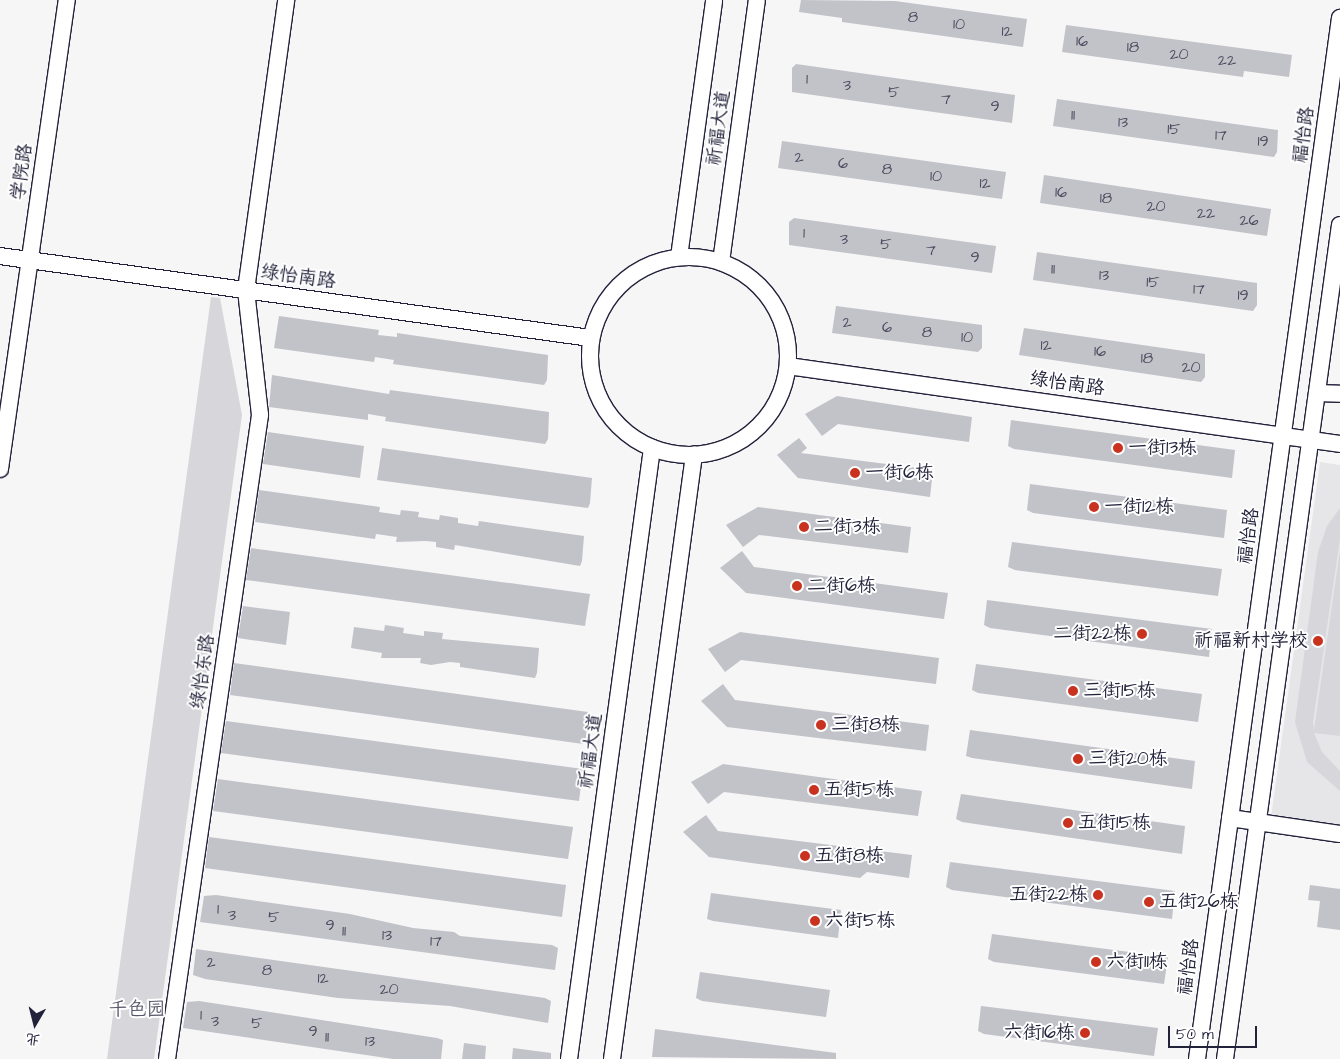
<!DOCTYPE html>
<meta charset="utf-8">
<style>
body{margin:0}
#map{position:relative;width:1340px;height:1059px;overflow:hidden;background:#f6f6f7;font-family:"Architects Daughter","LXGW WenKai TC",sans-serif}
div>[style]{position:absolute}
.built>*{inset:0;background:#e6e6e9}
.green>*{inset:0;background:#d7d7db}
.building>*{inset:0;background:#c2c2c9}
.roads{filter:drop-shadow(1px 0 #22223b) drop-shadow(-1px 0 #22223b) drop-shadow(0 1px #22223b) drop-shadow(0 -1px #22223b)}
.minor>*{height:16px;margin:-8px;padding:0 8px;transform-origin:8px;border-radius:8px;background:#fff}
.minor>.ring{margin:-8px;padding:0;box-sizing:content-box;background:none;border:16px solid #fff;border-radius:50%}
.dots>*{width:14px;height:14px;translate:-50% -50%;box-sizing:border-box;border:2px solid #fff;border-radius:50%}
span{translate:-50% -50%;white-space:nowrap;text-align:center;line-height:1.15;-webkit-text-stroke:4px #fff;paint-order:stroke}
.number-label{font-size:16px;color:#4a4a5e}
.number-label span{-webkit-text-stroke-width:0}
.street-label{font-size:19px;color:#22223b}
.poi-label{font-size:19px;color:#22223b}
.left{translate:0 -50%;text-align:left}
.right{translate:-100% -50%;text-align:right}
.park-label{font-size:19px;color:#58586b}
.north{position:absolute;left:10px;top:999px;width:50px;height:50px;-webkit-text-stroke:4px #fff;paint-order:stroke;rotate:188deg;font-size:14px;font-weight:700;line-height:20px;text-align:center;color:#22223b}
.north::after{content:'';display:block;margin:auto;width:18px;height:22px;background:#22223b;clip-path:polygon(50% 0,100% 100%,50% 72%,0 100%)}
.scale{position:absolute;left:1168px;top:1026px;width:89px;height:22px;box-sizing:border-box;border:2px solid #22223b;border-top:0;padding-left:6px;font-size:15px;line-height:18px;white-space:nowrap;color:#22223b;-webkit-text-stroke:4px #fff;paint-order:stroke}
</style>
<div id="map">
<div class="built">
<div style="clip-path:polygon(1320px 462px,1340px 465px,1340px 827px,1271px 817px)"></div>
</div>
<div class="green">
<div style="clip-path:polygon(211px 297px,220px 298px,242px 415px,154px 1059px,107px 1059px)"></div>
<div style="clip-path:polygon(1340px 508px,1340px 539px,1313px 722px,1314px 730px,1340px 550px,1340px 736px,1314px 733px,1322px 752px,1340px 771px,1340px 791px,1307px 762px,1295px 722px,1318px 552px,1327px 526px)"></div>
</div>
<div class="building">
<div style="clip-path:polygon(801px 0,895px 1px,1027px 19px,1023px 47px,842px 22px,842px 18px,799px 12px)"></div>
<div style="clip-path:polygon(1066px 25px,1292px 55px,1289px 77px,1244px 71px,1243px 77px,1062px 52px)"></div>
<div style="clip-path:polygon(796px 64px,1015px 95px,1012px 123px,792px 92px,792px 68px)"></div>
<div style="clip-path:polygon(1057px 99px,1278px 130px,1277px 152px,1274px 157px,1053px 126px)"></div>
<div style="clip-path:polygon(782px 141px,1006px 172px,1002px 199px,778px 168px)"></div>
<div style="clip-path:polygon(1044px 175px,1271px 209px,1267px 236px,1040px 203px)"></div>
<div style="clip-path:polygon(794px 218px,996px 246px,992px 273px,789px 245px,789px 222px)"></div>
<div style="clip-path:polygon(1037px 252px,1257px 283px,1257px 305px,1253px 311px,1033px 280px)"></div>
<div style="clip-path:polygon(836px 306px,982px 325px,982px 348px,978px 352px,832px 333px)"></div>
<div style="clip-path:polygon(279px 316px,379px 330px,378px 335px,397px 337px,397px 333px,548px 355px,547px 380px,544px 385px,393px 364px,394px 360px,375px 357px,374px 362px,274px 348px)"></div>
<div style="clip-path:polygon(1024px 328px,1205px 354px,1205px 377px,1201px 382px,1019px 355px)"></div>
<div style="clip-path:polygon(272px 375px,389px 394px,390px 390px,549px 412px,548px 439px,545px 444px,385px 421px,386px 417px,368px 414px,368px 420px,269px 407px)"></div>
<div style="clip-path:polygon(837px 396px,972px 417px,969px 442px,838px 424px,822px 436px,805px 414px)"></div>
<div style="clip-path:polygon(1011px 420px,1235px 450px,1232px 478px,1014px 449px,1008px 446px)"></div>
<div style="clip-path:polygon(268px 432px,364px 446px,360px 478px,263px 464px)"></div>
<div style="clip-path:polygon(799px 438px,807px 448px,801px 453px,933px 470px,930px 497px,798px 478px,777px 455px)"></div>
<div style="clip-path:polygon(382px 448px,592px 478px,590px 503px,588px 508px,377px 480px)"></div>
<div style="clip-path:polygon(1030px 484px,1227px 510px,1224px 538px,1033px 513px,1027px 510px)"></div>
<div style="clip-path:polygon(259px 490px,380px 507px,379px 512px,400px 515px,401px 510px,419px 512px,418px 517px,439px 520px,440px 515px,458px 518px,458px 523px,478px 526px,479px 521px,584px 536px,582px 561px,580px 566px,455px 545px,454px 550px,436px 547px,436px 542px,426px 541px,396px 542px,397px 537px,376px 534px,375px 539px,255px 522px)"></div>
<div style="clip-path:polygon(758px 507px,911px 527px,908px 553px,759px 535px,743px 547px,726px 525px)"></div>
<div style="clip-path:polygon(1012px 542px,1222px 569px,1218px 596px,1015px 570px,1008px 567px)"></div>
<div style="clip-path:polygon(251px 548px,590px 594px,585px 626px,246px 580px)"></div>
<div style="clip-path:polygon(742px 551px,754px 567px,948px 593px,944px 619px,746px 593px,720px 568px)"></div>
<div style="clip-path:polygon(987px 600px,1212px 629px,1209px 657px,990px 628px,984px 625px)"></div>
<div style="clip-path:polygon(243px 606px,290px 612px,286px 645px,238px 638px)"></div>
<div style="clip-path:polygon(385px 625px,404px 628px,403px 633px,424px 636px,424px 631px,443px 633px,442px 639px,539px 648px,537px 673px,535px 678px,460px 667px,460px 663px,450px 662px,431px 665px,420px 663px,421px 658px,381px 658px,382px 653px,351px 648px,354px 627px,384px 631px)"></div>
<div style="clip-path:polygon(740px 632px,939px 658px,936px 684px,741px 660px,725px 672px,708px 649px)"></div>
<div style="clip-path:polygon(234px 663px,588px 712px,586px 739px,583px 744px,230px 695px)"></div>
<div style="clip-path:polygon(976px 664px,1202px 694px,1198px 722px,978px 693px,972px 690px)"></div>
<div style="clip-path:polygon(723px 684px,735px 700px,929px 725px,926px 751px,727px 727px,701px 701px)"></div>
<div style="clip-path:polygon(226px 721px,583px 769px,579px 801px,221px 753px)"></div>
<div style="clip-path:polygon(970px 730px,1195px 761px,1192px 789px,972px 758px,966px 756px)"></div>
<div style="clip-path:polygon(723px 764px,922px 791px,918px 816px,724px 792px,708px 804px,691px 782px)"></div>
<div style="clip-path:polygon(218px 779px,573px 827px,568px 859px,213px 811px)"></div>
<div style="clip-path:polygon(961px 794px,1185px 826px,1182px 854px,962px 822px,956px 819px)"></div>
<div style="clip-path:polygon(706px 815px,718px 831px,912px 855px,909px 878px,867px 872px,860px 878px,709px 857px,683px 832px)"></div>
<div style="clip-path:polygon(209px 837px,566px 885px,562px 917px,205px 868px)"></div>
<div style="clip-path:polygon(950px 862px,1175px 891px,1172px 919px,952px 890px,946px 887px)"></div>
<div style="clip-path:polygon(1310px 885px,1340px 889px,1340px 930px,1317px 927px,1320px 901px,1308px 900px)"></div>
<div style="clip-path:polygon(711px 893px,841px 910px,838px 938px,713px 921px,707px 919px)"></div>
<div style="clip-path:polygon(216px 895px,350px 914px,413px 928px,454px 932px,460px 936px,552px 945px,558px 948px,555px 970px,200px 922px,204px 896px)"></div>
<div style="clip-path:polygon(992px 934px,1168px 957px,1164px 984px,994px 962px,988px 959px)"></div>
<div style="clip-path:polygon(196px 949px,545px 998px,551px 1001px,548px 1023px,450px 1006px,338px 998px,205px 979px,193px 975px)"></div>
<div style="clip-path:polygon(700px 972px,830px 990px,826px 1017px,702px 1001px,696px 998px)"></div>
<div style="clip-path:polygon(199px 1001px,437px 1038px,443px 1040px,441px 1059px,393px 1059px,183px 1028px,187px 1002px)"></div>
<div style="clip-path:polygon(981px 1006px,1158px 1028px,1154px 1056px,984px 1034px,978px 1031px)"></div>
<div style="clip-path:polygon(655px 1029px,836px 1053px,836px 1059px,652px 1057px)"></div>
<div style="clip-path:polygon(464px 1043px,486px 1046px,485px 1059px,462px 1059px)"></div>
<div style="clip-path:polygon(513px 1048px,551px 1053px,551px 1059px,512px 1059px)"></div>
</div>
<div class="roads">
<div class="minor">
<div style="left:0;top:256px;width:596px;rotate:7.91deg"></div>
<div class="ring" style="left:590px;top:257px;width:182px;height:182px"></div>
<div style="left:679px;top:257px;width:259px;rotate:-82.2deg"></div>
<div style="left:721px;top:262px;width:264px;rotate:-82.2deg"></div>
<div style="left:788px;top:366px;width:557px;rotate:8.04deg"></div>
<div style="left:1317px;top:393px;width:23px;rotate:2deg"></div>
<div style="left:0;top:469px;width:474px;rotate:-81.9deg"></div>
<div style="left:1230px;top:818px;width:111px;rotate:8.3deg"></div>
<div style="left:167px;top:1059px;width:651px;rotate:-81.78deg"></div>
<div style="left:260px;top:415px;width:126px;rotate:-96.4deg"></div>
<div style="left:246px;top:290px;width:293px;rotate:-82.1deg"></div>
<div style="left:569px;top:1059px;width:617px;rotate:-82.26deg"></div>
<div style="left:612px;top:1059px;width:610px;rotate:-82.27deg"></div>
<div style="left:1197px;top:1059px;width:1051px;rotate:-82.18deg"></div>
<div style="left:1225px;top:1059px;width:842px;rotate:-82.15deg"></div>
</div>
</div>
<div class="dots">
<div style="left:1118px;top:448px;background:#c8321e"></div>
<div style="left:855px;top:473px;background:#c8321e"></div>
<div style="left:1094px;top:507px;background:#c8321e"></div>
<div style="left:804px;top:527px;background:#c8321e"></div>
<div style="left:797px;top:586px;background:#c8321e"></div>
<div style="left:1142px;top:634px;background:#c8321e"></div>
<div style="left:1318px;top:641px;background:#c8321e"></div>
<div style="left:1073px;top:691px;background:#c8321e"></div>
<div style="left:821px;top:725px;background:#c8321e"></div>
<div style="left:1078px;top:759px;background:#c8321e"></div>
<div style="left:814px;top:790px;background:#c8321e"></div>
<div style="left:1068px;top:823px;background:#c8321e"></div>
<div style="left:805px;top:856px;background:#c8321e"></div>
<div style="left:1098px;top:895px;background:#c8321e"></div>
<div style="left:1149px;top:902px;background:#c8321e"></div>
<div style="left:815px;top:921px;background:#c8321e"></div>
<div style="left:1096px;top:962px;background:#c8321e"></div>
<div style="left:1085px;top:1033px;background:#c8321e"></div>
</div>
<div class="number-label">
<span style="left:913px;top:17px">8</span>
<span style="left:959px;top:24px">10</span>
<span style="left:1007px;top:31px">12</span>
<span style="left:1082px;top:41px">16</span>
<span style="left:1133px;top:47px">18</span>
<span style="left:1179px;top:54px">20</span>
<span style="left:1227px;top:60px">22</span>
<span style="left:807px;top:79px">1</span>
<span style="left:847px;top:85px">3</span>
<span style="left:894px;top:92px">5</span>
<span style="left:946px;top:99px">7</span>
<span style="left:995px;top:106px">9</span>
<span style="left:1073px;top:115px">11</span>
<span style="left:1123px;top:122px">13</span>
<span style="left:1174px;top:129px">15</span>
<span style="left:1221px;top:135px">17</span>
<span style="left:1263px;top:141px">19</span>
<span style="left:799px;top:157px">2</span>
<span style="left:843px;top:163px">6</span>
<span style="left:887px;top:169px">8</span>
<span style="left:936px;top:176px">10</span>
<span style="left:985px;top:183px">12</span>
<span style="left:1061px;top:192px">16</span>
<span style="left:1106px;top:198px">18</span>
<span style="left:1156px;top:206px">20</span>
<span style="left:1206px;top:213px">22</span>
<span style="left:1249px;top:220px">26</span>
<span style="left:804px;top:233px">1</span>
<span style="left:844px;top:239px">3</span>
<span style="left:886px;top:244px">5</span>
<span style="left:931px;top:250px">7</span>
<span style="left:975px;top:257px">9</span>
<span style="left:1053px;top:269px">11</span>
<span style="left:1104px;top:275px">13</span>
<span style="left:1153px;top:282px">15</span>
<span style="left:1199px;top:289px">17</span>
<span style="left:1243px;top:295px">19</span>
<span style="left:847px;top:322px">2</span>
<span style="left:887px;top:327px">6</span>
<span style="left:927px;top:332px">8</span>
<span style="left:967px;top:337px">10</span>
<span style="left:1046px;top:345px">12</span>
<span style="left:1100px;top:351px">16</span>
<span style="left:1147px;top:358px">18</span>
<span style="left:1191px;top:367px">20</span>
<span style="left:218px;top:909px">1</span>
<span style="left:232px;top:915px">3</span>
<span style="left:274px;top:917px">5</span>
<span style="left:330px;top:925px">9</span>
<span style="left:344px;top:931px">11</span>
<span style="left:387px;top:935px">13</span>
<span style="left:436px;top:941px">17</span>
<span style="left:211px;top:962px">2</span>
<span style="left:267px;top:970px">8</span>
<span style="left:323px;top:978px">12</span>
<span style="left:389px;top:989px">20</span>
<span style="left:201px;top:1015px">1</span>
<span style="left:215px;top:1021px">3</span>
<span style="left:257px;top:1023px">5</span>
<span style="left:313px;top:1031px">9</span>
<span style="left:327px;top:1037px">11</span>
<span style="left:370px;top:1041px">13</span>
</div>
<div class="street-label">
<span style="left:719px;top:128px;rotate:-82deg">祈福大道</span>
<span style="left:1304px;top:135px;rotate:-82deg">福怡路</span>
<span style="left:22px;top:172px;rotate:-82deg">学院路</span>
<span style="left:298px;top:277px;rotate:8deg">绿怡南路</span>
<span style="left:1067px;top:384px;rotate:8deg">绿怡南路</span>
<span style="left:1249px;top:536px;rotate:-82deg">福怡路</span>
<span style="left:203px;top:672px;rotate:-82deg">绿怡东路</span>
<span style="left:591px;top:751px;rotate:-82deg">祈福大道</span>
<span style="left:1189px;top:967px;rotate:-82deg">福怡路</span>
</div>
<div class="poi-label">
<span class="left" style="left:1128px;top:448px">一街13栋</span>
<span class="left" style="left:865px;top:473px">一街6栋</span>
<span class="left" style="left:1104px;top:507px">一街12栋</span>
<span class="left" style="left:814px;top:527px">二街3栋</span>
<span class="left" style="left:807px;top:586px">二街6栋</span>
<span class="right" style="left:1132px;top:634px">二街22栋</span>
<span class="right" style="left:1308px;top:641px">祈福新村学校</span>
<span class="left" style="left:1083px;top:691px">三街15栋</span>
<span class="left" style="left:831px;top:725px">三街8栋</span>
<span class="left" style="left:1088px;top:759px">三街20栋</span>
<span class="left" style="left:824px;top:790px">五街5栋</span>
<span class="left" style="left:1078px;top:823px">五街15栋</span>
<span class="left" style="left:815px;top:856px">五街8栋</span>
<span class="right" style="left:1088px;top:895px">五街22栋</span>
<span class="left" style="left:1159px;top:902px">五街26栋</span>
<span class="left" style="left:825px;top:921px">六街5栋</span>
<span class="left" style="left:1106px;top:962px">六街11栋</span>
<span class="right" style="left:1075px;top:1033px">六街16栋</span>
</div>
<div class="park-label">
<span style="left:137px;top:1010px">千色园</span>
</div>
<div class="north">北</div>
<div class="scale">50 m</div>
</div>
